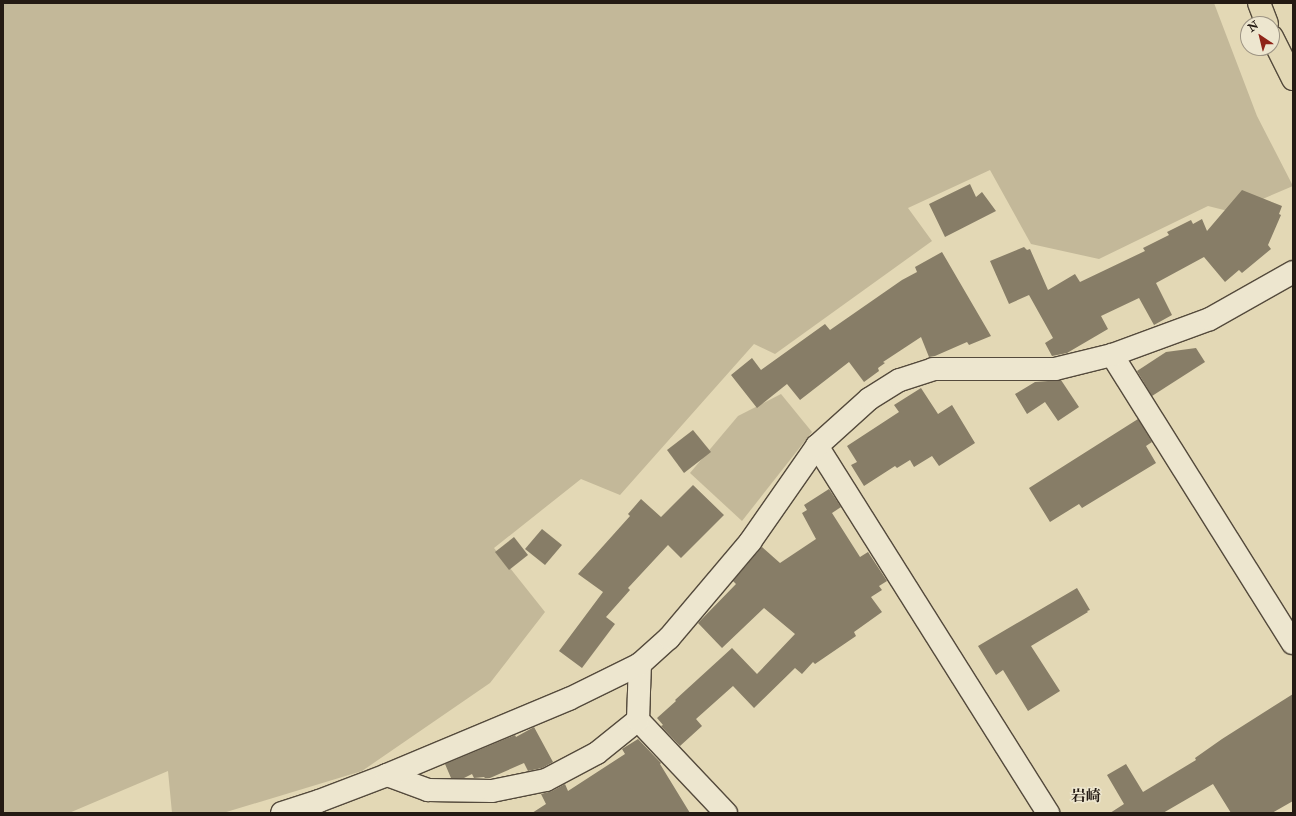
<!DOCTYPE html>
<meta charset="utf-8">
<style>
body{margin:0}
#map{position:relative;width:1296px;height:816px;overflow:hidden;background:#e3d8b5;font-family:"IM FELL Double Pica","Noto Serif JP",serif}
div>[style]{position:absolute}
.green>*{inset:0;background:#c3b899}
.building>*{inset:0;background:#877d67}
.roads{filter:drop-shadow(1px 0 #544a3c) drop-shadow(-1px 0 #544a3c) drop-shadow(0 1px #544a3c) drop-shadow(0 -1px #544a3c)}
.minor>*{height:22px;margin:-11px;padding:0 11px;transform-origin:11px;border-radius:11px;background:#ede6cf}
.trunk>*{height:22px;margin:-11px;padding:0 11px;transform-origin:11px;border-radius:11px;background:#e3d8b5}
span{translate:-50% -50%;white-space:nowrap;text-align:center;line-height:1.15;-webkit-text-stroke:3px #ede6cf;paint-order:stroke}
.quarter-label{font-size:15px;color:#241a13;font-weight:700}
.frame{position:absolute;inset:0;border:4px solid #241a13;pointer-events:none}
.north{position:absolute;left:1240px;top:16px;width:40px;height:40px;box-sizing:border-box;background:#ede6cf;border:1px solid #9d9484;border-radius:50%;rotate:325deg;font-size:11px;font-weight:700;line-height:16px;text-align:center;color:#241a13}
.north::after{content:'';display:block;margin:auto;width:14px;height:18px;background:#8f2418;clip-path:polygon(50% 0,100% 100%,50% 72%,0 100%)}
</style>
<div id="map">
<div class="green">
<div style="clip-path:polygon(3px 3px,1214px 3px,1257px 116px,1293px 186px,1232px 212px,1208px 206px,1099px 259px,1031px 244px,990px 170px,908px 208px,932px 241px,775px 354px,754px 344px,620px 495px,581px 479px,494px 548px,545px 612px,490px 683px,362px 771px,223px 813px,172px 813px,168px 771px,69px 813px,5px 813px,3px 812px)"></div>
<div style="clip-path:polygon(781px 394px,812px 432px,742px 521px,690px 473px,738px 416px)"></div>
</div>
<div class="building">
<div style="clip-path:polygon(970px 184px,976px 197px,982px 192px,996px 211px,945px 237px,929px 204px)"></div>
<div style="clip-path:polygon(1242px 190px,1282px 206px,1279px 214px,1281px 215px,1268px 245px,1271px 249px,1242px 273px,1239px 270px,1225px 282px,1204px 257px,1156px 283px,1172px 315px,1154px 325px,1139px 298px,1101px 316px,1108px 329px,1067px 353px,1052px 356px,1045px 343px,1053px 338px,1029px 295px,1009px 304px,990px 261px,1024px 247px,1027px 250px,1030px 249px,1048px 290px,1075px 274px,1080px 282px,1145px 251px,1143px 248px,1169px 235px,1167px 232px,1191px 220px,1193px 224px,1202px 219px,1207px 231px)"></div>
<div style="clip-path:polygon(942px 252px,991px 336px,969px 345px,967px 342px,935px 356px,929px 357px,921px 337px,883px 362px,885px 363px,878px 368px,879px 371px,864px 382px,849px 362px,800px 400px,787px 384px,757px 408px,731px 375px,752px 358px,761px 370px,825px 324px,830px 330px,902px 280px,917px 272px,915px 267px)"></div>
<div style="clip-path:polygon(1196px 348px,1205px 362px,1152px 396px,1137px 371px,1166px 352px)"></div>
<div style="clip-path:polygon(1061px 380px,1079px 407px,1058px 421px,1045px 402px,1027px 414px,1015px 394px,1035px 382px)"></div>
<div style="clip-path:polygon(921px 388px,938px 414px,952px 405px,975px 443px,939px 466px,932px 456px,914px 467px,910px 460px,897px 468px,895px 466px,864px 486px,851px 465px,857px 462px,847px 446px,899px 412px,894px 405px)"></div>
<div style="clip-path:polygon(1138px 419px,1152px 442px,1146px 446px,1156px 463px,1082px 508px,1079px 504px,1050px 522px,1029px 488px)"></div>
<div style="clip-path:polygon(693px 430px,711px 452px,684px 473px,667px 450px)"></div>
<div style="clip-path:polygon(693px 485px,724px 515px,681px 558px,668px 545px,628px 588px,630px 590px,606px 617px,615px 624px,582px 668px,559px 651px,603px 592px,578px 574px,630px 516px,628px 514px,641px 499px,661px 517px)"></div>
<div style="clip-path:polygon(829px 489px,841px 507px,832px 513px,860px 557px,868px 552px,887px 581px,879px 586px,882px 590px,871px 597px,882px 612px,854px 632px,856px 636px,815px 664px,813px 662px,802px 674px,795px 668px,754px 708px,733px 686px,696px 719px,702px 726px,680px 746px,661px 726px,663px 725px,657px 718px,676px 701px,675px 700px,732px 648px,757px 674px,795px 634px,764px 608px,722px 648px,698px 623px,736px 584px,733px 581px,762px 547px,780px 563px,816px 539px,802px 513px,807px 510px,804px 505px)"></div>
<div style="clip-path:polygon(542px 529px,562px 545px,545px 565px,525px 549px)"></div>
<div style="clip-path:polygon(514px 537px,528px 555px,509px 570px,495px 552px)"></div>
<div style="clip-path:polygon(1077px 588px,1090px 610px,1087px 611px,1088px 612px,1031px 646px,1060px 691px,1028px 711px,1003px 670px,996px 675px,978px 646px)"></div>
<div style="clip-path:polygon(1293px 694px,1293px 801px,1272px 813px,1231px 813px,1213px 784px,1163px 813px,1110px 813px,1124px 804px,1107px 775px,1126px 764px,1143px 792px,1196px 760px,1195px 758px,1222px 739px)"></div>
<div style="clip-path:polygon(534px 727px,553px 762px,542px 768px,528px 771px,524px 763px,490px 778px,485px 778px,484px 777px,474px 778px,472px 774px,464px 778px,451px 778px,445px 764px,515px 735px,516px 737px)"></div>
<div style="clip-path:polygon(638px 739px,661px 763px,660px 764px,690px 813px,532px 813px,546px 804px,541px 794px,552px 791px,565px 784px,568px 791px,625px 754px,622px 749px)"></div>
</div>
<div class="roads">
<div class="minor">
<div style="left:1112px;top:355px;width:340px;rotate:57.9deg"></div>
<div style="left:817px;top:446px;width:434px;rotate:57.8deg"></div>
<div style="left:638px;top:720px;width:128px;rotate:46.6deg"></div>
<div style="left:387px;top:775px;width:44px;rotate:20.1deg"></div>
<div style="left:428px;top:790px;width:64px;rotate:0.9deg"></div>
<div style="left:492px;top:791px;width:55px;rotate:-11.5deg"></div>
<div style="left:546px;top:780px;width:58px;rotate:-27.9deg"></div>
<div style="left:597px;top:753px;width:53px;rotate:-38.8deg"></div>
<div style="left:638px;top:720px;width:56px;rotate:-88deg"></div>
<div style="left:282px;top:813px;width:39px;rotate:-18deg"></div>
<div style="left:319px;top:801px;width:73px;rotate:-20.9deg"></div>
<div style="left:387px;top:775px;width:197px;rotate:-22.7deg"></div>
<div style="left:569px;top:699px;width:79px;rotate:-26.2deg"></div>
<div style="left:640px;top:664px;width:39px;rotate:-42deg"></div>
<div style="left:669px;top:638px;width:126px;rotate:-49.8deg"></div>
<div style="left:750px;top:542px;width:117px;rotate:-55.1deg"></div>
<div style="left:817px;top:446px;width:70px;rotate:-42.1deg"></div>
<div style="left:869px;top:399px;width:36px;rotate:-32deg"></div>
<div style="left:900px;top:380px;width:35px;rotate:-18deg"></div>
<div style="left:933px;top:369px;width:122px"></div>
<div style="left:1055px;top:369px;width:59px;rotate:-13.8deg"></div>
<div style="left:1112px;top:355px;width:104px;rotate:-20.2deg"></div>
<div style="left:1210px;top:319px;width:95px;rotate:-29.5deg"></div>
</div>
<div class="trunk">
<div style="left:1259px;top:3px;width:22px;rotate:69deg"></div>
<div style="left:1272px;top:37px;width:47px;rotate:63.4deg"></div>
</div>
</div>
<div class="quarter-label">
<span style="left:1086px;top:797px">岩崎</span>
</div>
<div class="frame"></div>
<div class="north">N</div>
</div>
